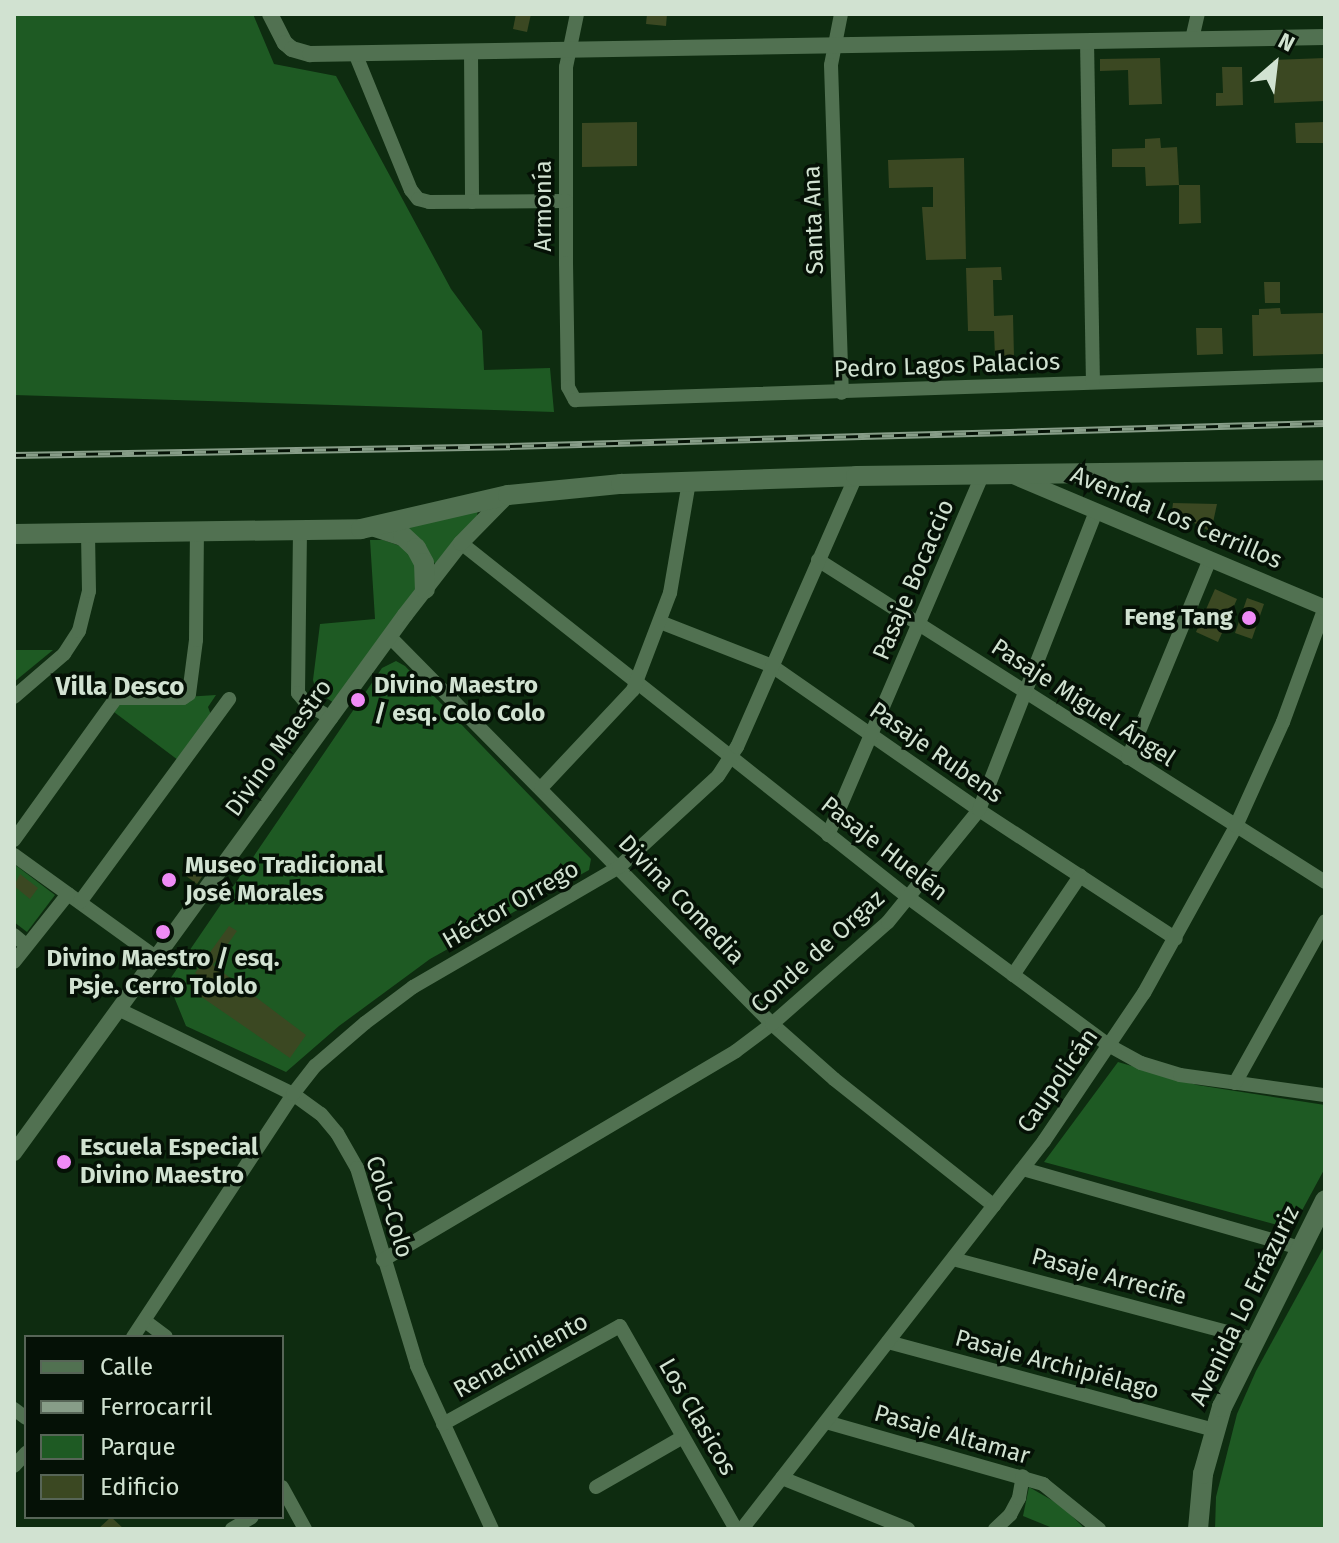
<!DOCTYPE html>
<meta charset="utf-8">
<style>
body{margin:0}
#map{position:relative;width:1339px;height:1543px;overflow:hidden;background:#0e2c10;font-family:"Fira Sans",sans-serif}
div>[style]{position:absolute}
.green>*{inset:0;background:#1e5a23}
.building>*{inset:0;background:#3b4822}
.minor>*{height:14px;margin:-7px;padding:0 7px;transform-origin:7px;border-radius:7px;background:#517151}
.tertiary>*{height:16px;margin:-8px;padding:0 8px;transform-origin:8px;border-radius:8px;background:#517151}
.secondary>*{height:20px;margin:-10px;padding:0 10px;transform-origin:10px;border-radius:10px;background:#517151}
.rail>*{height:7px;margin-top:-3.5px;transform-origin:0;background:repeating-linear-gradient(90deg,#051106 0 12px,#879d88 0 24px);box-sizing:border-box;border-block:2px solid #879d88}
.dots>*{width:22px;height:22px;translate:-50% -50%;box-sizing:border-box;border:4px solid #051106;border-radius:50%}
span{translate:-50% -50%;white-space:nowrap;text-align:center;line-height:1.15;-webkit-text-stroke:7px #051106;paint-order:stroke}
.street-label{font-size:24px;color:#d1e2d1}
.poi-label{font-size:24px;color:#d1e2d1;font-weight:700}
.right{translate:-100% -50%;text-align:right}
.left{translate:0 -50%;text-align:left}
.neighbourhood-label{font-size:26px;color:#d1e2d1;font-weight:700}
.frame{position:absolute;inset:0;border:16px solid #d1e2d1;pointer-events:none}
.legend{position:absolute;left:24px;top:1335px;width:260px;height:184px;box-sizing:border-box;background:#051106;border:2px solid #576557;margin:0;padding:10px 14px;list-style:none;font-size:24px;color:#d1e2d1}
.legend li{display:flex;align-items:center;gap:16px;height:40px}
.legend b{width:40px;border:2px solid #576557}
.north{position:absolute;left:1235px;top:24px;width:80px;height:80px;-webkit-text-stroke:6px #051106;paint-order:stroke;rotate:28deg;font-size:22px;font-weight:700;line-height:32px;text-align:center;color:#d1e2d1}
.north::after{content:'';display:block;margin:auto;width:28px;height:36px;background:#d1e2d1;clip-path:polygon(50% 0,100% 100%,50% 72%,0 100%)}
</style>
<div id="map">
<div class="green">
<div style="clip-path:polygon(14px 14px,253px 14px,274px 64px,336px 76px,451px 289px,482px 331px,484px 370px,550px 368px,554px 412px,14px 395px)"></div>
<div style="clip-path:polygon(478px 509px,477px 516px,435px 564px,424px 543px,402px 529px)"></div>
<div style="clip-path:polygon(370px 540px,383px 540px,406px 548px,424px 581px,337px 705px,316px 691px,313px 680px,320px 624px,375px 619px)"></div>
<div style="clip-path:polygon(14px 650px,53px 650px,14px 682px)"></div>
<div style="clip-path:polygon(396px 661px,405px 666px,591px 859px,589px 870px,430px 959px,339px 1026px,286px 1072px,186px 1026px,168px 982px,382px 668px)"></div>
<div style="clip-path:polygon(216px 695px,208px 707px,211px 715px,178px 760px,114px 712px,121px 701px)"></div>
<div style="clip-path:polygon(14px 864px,55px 895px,27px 932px,14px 922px)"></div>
<div style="clip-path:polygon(1118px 1062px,1197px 1085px,1325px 1105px,1325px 1168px,1292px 1229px,1044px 1162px)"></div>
<div style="clip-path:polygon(1325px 1245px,1325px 1529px,1215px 1529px,1216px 1497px,1237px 1414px,1256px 1371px)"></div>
<div style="clip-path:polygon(1029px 1487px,1062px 1506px,1085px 1529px,1055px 1529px,1023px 1516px)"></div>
</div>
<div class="building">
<div style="clip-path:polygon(516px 14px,531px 14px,527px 32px,513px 29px)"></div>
<div style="clip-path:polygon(647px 14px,667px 14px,666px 26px,646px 24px)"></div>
<div style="clip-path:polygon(1160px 58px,1162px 104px,1129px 105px,1128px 70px,1100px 71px,1100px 59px)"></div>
<div style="clip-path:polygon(1325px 58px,1325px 101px,1274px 103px,1273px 60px)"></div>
<div style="clip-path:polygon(1222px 67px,1242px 67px,1243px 105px,1216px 106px,1216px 93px,1223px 93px)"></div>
<div style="clip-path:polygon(637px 122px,637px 166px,582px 167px,582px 123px)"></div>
<div style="clip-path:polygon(1325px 122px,1325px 143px,1296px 143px,1295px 123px)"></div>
<div style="clip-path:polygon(1160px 138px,1161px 148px,1177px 147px,1179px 185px,1200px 185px,1201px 223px,1179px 224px,1179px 185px,1146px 186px,1145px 167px,1112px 167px,1112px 149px,1145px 148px,1145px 139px)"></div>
<div style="clip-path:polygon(964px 158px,966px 259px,926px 260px,922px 207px,933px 207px,933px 187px,889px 188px,888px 160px)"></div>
<div style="clip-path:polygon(1001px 267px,1002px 280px,993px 280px,994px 316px,1013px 315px,1014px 357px,995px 357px,994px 331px,968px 331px,966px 268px)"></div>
<div style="clip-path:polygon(1264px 282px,1280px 282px,1280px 303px,1265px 303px)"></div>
<div style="clip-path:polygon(1280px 308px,1281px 314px,1325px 313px,1325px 354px,1253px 356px,1252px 315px,1259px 315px,1259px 309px)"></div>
<div style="clip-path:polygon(1196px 328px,1222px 328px,1223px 354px,1197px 355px)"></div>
<div style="clip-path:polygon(1173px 503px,1217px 504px,1211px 532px,1172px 511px)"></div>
<div style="clip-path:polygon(1215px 589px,1237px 599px,1218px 642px,1196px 632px)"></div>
<div style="clip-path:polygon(1247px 598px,1264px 604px,1252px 639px,1235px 633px)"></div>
<div style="clip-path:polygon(193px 857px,208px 868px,197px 884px,182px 873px)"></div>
<div style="clip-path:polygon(20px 874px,38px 888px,30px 899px,14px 886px)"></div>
<div style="clip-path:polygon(229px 926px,237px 931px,213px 965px,306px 1035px,290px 1058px,190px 989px,199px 976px,195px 973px)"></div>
<div style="clip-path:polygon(111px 1517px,124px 1529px,98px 1529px)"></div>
</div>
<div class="minor">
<div style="left:577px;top:14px;width:54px;rotate:101.7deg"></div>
<div style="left:566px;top:67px;width:196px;rotate:90deg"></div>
<div style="left:566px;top:263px;width:124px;rotate:89.1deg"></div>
<div style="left:568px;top:387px;width:15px;rotate:62deg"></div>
<div style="left:575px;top:400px;width:750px;rotate:-1.91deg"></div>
<div style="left:841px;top:14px;width:52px;rotate:101.1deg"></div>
<div style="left:831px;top:65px;width:328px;rotate:88.1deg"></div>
<div style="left:1192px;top:39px;width:26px;rotate:-77deg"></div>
<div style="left:1087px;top:41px;width:341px;rotate:89deg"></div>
<div style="left:471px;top:51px;width:151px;rotate:89.6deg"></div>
<div style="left:355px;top:53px;width:148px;rotate:67.8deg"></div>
<div style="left:411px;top:190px;width:11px;rotate:52deg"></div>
<div style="left:418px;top:199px;width:11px;rotate:15deg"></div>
<div style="left:429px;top:202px;width:137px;rotate:-0.4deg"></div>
<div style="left:300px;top:530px;width:163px;rotate:90.7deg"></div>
<div style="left:298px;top:693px;width:14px;rotate:51deg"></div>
<div style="left:307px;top:704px;width:28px;rotate:30deg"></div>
<div style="left:461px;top:543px;width:572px;rotate:38.39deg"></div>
<div style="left:909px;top:898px;width:250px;rotate:36.4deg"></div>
<div style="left:1110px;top:1046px;width:35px;rotate:29deg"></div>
<div style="left:1141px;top:1063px;width:41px;rotate:17.1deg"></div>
<div style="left:1180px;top:1075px;width:146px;rotate:7.9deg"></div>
<div style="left:818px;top:560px;width:601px;rotate:32.42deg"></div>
<div style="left:660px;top:622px;width:120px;rotate:21.4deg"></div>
<div style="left:772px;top:666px;width:252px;rotate:34.8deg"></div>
<div style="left:979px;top:810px;width:235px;rotate:33.2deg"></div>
<div style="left:390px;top:637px;width:544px;rotate:45.37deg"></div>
<div style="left:772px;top:1024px;width:83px;rotate:41.6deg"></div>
<div style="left:834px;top:1079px;width:204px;rotate:38.4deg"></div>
<div style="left:14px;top:697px;width:66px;rotate:-40.7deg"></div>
<div style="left:64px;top:654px;width:27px;rotate:-57deg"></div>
<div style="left:79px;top:631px;width:41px;rotate:-76deg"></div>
<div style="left:89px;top:591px;width:58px;rotate:-91deg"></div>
<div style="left:1128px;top:758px;width:215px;rotate:-67.6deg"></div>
<div style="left:541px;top:788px;width:134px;rotate:-46.8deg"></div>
<div style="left:633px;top:690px;width:104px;rotate:-69.1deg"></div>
<div style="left:670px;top:593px;width:113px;rotate:-80.3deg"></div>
<div style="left:828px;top:835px;width:393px;rotate:-66.8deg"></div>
<div style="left:14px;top:840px;width:175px;rotate:-54.3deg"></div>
<div style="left:116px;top:698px;width:67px"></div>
<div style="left:183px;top:698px;width:7px;rotate:-34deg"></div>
<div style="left:189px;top:694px;width:54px;rotate:-82.6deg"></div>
<div style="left:196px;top:640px;width:108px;rotate:-89.5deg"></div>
<div style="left:14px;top:855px;width:176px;rotate:35.8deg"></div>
<div style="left:80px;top:902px;width:252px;rotate:-53.7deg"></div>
<div style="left:14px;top:935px;width:16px;rotate:40deg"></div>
<div style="left:14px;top:962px;width:87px;rotate:-51.5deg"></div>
<div style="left:1013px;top:975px;width:120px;rotate:-55.9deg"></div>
<div style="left:120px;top:1010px;width:192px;rotate:25.9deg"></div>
<div style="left:293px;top:1094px;width:34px;rotate:36deg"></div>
<div style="left:321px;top:1114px;width:25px;rotate:50deg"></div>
<div style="left:337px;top:1133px;width:40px;rotate:60.3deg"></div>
<div style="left:357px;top:1168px;width:207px;rotate:73.1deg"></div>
<div style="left:417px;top:1366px;width:179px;rotate:65.3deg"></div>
<div style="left:1235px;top:1083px;width:185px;rotate:-60.9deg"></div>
<div style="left:1023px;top:1169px;width:288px;rotate:15.9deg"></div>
<div style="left:953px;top:1259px;width:310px;rotate:14.9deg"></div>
<div style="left:383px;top:1260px;width:410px;rotate:-30.6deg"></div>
<div style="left:736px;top:1051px;width:45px;rotate:-36.9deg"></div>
<div style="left:772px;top:1024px;width:154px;rotate:-41.3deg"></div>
<div style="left:888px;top:922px;width:144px;rotate:-50.9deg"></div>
<div style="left:979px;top:810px;width:321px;rotate:-68.6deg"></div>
<div style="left:145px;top:1321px;width:26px;rotate:37deg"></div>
<div style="left:133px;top:1337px;width:291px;rotate:-56.6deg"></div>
<div style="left:293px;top:1094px;width:36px;rotate:-52deg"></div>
<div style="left:315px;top:1066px;width:66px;rotate:-40.7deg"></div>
<div style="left:365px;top:1023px;width:60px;rotate:-36.9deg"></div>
<div style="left:413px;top:987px;width:238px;rotate:-30.2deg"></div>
<div style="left:619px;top:867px;width:134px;rotate:-42.6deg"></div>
<div style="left:718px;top:776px;width:35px;rotate:-57deg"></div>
<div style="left:737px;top:747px;width:296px;rotate:-66.3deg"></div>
<div style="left:888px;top:1342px;width:338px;rotate:15.1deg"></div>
<div style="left:14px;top:1409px;width:15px;rotate:37deg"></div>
<div style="left:826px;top:1422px;width:226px;rotate:15.9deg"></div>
<div style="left:1043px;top:1484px;width:72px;rotate:38.8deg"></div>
<div style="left:443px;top:1424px;width:202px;rotate:-29deg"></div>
<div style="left:620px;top:1326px;width:234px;rotate:60.3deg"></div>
<div style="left:14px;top:1466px;width:18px;rotate:-47deg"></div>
<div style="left:782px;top:1478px;width:136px;rotate:22deg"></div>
<div style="left:282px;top:1487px;width:48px;rotate:61.3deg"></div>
<div style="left:596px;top:1487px;width:100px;rotate:-29.9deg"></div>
<div style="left:232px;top:1529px;width:23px;rotate:-31deg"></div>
<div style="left:742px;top:1529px;width:492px;rotate:-52.1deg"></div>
<div style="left:1044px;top:1141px;width:179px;rotate:-56deg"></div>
<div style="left:1144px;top:993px;width:191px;rotate:-61.1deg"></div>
<div style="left:1236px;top:826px;width:114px;rotate:-65.7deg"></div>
<div style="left:1283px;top:722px;width:122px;rotate:-69.9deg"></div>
<div style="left:995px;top:1529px;width:21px;rotate:-43deg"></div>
<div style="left:1010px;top:1515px;width:19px;rotate:-62deg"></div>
<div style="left:1019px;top:1498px;width:22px;rotate:-80deg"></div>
</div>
<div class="tertiary">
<div style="left:270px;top:14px;width:33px;rotate:63deg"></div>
<div style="left:285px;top:43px;width:9px;rotate:41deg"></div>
<div style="left:292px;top:49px;width:19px;rotate:16deg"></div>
<div style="left:310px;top:54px;width:1015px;rotate:-0.96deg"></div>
<div style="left:1013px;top:476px;width:339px;rotate:22.9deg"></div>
<div style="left:14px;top:1153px;width:665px;rotate:-53.99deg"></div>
<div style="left:405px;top:615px;width:91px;rotate:-52.1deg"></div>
<div style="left:461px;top:543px;width:66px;rotate:-45.6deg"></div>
</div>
<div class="secondary">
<div style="left:375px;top:527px;width:29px;rotate:18deg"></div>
<div style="left:403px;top:536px;width:18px;rotate:43deg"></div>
<div style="left:416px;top:548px;width:17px;rotate:62deg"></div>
<div style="left:424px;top:563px;width:26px;rotate:88deg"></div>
<div style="left:14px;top:534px;width:347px;rotate:-0.8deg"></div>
<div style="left:361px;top:529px;width:151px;rotate:-13deg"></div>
<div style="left:508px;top:495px;width:114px;rotate:-5.6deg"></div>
<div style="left:621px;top:484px;width:235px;rotate:-1.9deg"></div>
<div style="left:856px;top:476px;width:469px;rotate:-0.7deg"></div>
<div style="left:1198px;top:1529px;width:55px;rotate:-84.8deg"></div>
<div style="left:1203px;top:1474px;width:70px;rotate:-74.2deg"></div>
<div style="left:1222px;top:1407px;width:231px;rotate:-63.5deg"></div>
</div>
<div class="rail">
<div style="left:14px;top:455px;width:496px;rotate:-1deg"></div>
<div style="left:510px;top:446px;width:815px;rotate:-1.62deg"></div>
</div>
<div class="dots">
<div style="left:1249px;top:618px;background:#ef8bf6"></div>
<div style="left:358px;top:700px;background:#ef8bf6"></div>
<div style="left:169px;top:880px;background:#ef8bf6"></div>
<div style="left:163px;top:932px;background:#ef8bf6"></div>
<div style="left:64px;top:1162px;background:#ef8bf6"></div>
</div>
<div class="street-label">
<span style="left:544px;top:206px;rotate:-90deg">Armonía</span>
<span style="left:814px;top:220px;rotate:-92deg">Santa Ana</span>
<span style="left:947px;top:366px;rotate:-2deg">Pedro Lagos Palacios</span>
<span style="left:1176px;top:518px;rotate:23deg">Avenida Los Cerrillos</span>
<span style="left:914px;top:580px;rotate:-67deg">Pasaje Bocaccio</span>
<span style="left:1083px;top:703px;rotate:33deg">Pasaje Miguel Ángel</span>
<span style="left:279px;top:748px;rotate:-54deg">Divino Maestro</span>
<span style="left:936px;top:753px;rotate:35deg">Pasaje Rubens</span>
<span style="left:884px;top:849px;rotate:38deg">Pasaje Huelén</span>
<span style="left:681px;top:900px;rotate:46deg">Divina Comedia</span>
<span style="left:511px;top:905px;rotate:-30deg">Héctor Orrego</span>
<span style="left:818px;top:952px;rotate:-42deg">Conde de Orgaz</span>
<span style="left:1058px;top:1081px;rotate:-55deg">Caupolicán</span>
<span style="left:389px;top:1207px;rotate:72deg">Colo-Colo</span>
<span style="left:1109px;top:1277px;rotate:15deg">Pasaje Arrecife</span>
<span style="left:1245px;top:1306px;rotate:-64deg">Avenida Lo Errázuriz</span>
<span style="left:521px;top:1356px;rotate:-29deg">Renacimiento</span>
<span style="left:1057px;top:1365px;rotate:15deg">Pasaje Archipiélago</span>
<span style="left:697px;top:1417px;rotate:60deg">Los Clasicos</span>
<span style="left:952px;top:1435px;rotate:16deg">Pasaje Altamar</span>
</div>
<div class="poi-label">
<span class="right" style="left:1233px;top:618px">Feng Tang</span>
<span class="left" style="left:374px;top:700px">Divino Maestro<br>/ esq. Colo Colo</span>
<span class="left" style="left:185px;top:880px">Museo Tradicional<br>José Morales</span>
<span style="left:163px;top:973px">Divino Maestro / esq.<br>Psje. Cerro Tololo</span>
<span class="left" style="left:80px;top:1162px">Escuela Especial<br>Divino Maestro</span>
</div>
<div class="neighbourhood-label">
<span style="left:120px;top:687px">Villa Desco</span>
</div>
<div class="frame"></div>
<ul class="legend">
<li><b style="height:10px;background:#517151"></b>Calle</li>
<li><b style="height:10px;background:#879d88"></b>Ferrocarril</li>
<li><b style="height:22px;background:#1e5a23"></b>Parque</li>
<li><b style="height:22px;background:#3b4822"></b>Edificio</li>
</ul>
<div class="north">N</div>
</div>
